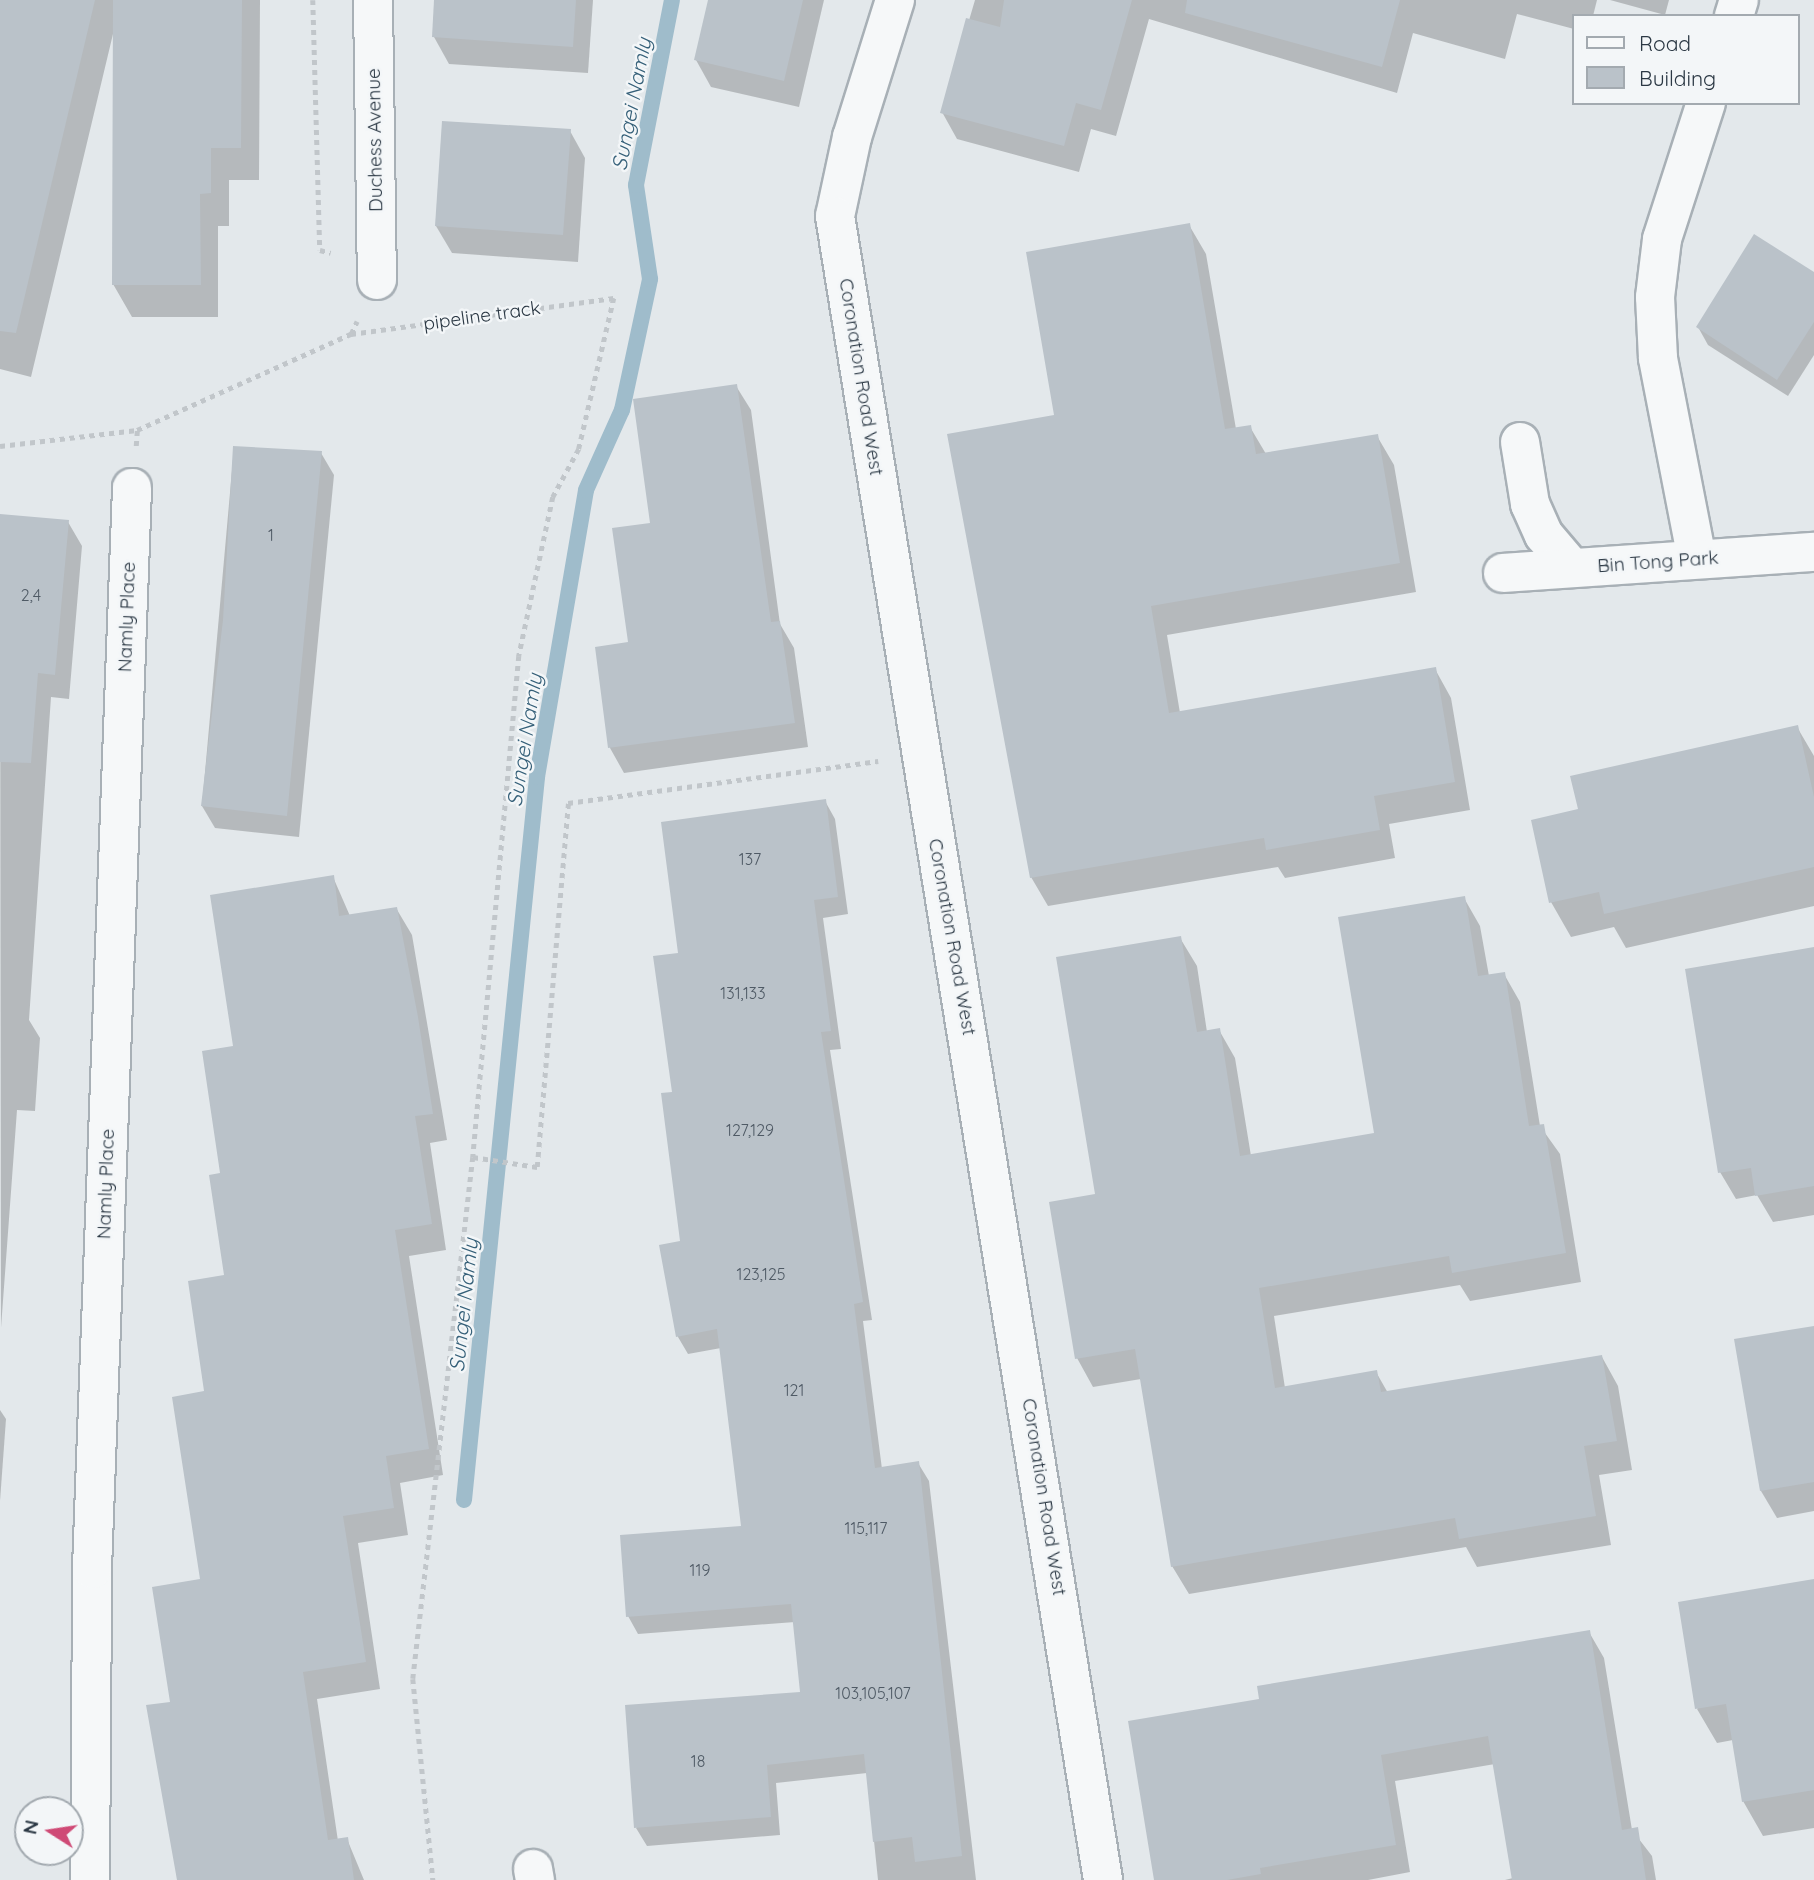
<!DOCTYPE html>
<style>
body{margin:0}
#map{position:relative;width:1814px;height:1880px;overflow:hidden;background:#e3e8eb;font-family:Quicksand,sans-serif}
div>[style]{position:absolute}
.shadow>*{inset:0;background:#0003}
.stream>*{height:16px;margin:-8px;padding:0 8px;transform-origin:8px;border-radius:8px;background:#9fbccb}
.building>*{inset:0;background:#bac2c9}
.path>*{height:4.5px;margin-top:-2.25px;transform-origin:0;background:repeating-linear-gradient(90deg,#c1c6ca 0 5px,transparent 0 10px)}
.roads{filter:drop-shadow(2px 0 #a8b0b6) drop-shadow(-2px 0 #a8b0b6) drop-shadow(0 2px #a8b0b6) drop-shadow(0 -2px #a8b0b6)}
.minor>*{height:38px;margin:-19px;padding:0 19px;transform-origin:19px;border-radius:19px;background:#f6f8f9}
span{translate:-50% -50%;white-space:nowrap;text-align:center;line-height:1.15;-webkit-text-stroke:5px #f3f6f8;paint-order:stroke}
.number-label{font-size:16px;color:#4f5a65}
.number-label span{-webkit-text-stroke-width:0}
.street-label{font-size:19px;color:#2b3844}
.water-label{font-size:21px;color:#345f78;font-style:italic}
.legend{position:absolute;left:1572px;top:14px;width:228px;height:91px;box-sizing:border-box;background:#f3f6f8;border:2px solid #a3aab0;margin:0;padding:9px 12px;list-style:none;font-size:21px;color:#2b3844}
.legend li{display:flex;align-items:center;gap:14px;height:35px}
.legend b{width:35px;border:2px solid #a3aab0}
.north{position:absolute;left:14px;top:1796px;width:70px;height:70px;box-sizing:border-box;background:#f3f6f8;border:2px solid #a3aab0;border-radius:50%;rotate:282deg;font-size:19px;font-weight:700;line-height:28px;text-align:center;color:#2b3844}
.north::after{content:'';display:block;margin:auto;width:24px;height:32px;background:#cf4a76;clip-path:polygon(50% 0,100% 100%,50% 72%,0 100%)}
</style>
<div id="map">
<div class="shadow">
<div style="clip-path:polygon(0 0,260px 0,259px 180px,229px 180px,229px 226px,218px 226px,218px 317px,132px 317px,113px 284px,113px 34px,31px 377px,0 369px)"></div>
<div style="clip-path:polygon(436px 0,593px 0,588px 73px,449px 64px,434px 37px)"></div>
<div style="clip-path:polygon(710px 0,824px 0,799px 107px,711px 87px,696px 60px)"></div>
<div style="clip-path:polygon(975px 0,1597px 0,1593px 16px,1574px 16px,1574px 29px,1517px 14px,1505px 59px,1413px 33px,1397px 93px,1149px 19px,1116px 136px,1091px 129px,1079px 172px,957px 139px,942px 112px)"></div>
<div style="clip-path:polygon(1610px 0,1669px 0,1665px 15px)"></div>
<div style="clip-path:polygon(570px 131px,585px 158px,578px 262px,452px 253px,436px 226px)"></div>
<div style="clip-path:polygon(1189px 225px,1206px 254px,1236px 429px,1250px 427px,1266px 454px,1377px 436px,1394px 465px,1416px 592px,1167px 635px,1180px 713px,1435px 669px,1451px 698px,1470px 810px,1389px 824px,1395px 858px,1285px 878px,1278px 867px,1048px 906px,1031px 877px,1056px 417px)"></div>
<div style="clip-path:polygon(1814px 274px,1814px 355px,1788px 396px,1708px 345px,1698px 327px)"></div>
<div style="clip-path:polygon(736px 386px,751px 410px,780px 624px,794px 648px,808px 747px,624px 773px,610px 748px,597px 649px,630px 644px)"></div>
<div style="clip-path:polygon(234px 448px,321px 453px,334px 475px,299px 837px,215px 828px,202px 806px)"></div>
<div style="clip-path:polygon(0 515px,68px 522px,82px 546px,69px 699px,51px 697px,29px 1020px,40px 1038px,35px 1111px,17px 1110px,1px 1328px)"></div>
<div style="clip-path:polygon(1797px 727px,1814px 756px,1814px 906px,1626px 948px,1614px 927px,1571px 937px,1551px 902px,1580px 811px)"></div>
<div style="clip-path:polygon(825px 801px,835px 819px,848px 914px,823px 918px,841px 1049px,830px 1050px,872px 1320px,863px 1321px,882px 1469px,918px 1463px,929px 1481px,976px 1880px,878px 1880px,867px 1773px,776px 1783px,780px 1835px,647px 1846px,636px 1828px,802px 1693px,795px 1622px,638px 1634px,628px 1616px,743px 1528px,721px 1348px,688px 1354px,678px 1337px,682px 1243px,674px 1093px,680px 954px)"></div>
<div style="clip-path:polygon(333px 877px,350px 916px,396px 908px,412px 935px,447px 1140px,430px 1143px,446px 1250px,409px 1256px,443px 1475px,400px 1483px,408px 1535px,358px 1543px,380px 1689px,317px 1699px,338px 1841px,347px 1839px,364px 1880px,177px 1880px,172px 1703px,202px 1581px,206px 1393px,226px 1277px,222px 1174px,235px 1047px)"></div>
<div style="clip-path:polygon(1464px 898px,1480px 926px,1489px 976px,1504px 974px,1520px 1002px,1540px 1126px,1560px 1154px,1581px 1282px,1470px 1301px,1460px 1285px,1274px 1316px,1285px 1388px,1376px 1372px,1388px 1393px,1602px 1357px,1618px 1386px,1632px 1470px,1599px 1475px,1611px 1545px,1477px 1567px,1466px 1547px,1189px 1594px,1172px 1566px,1141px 1379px,1093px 1387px,1077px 1358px,1097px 1196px,1180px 938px,1197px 966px,1207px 1032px,1219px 1030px,1235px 1058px,1251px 1156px,1376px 1135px)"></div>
<div style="clip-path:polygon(1814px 949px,1814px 1215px,1773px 1222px,1757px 1195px,1736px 1199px,1720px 1172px)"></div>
<div style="clip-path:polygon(1814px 1328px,1814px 1511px,1777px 1518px,1761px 1491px,1737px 1341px)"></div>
<div style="clip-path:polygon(0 1410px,6px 1419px,0 1501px)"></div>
<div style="clip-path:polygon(1814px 1581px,1814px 1828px,1763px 1836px,1743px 1801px,1733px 1740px,1717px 1743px,1697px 1709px)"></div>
<div style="clip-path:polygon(1589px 1632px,1604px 1658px,1632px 1830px,1652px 1856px,1656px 1880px,1505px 1880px,1513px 1878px,1495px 1764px,1395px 1781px,1410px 1872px,1368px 1880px,1156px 1880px,1261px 1701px)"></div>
</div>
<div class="stream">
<div style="left:464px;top:1500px;width:727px;rotate:-84.23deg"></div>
<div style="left:537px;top:777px;width:291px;rotate:-80.3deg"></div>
<div style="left:586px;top:490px;width:88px;rotate:-65.8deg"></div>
<div style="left:622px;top:410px;width:134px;rotate:-77.9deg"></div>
<div style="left:650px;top:279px;width:95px;rotate:-98.5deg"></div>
<div style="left:636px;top:185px;width:188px;rotate:-79deg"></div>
</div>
<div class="building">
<div style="clip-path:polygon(0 0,95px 0,16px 333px,0 331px)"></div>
<div style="clip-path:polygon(113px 0,242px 0,241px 148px,211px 148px,211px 193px,200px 194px,201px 285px,112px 285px)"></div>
<div style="clip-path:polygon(434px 0,576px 0,573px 47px,432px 37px)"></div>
<div style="clip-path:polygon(708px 0,803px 0,784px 81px,694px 60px)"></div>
<div style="clip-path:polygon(1004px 0,1132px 0,1101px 110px,1076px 103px,1064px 146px,940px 113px,966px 18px,1000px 27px)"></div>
<div style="clip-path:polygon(1187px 0,1400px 0,1382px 67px,1185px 13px)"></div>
<div style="clip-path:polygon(442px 121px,571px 129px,563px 235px,435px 226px)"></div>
<div style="clip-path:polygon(1190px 223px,1225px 429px,1251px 425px,1256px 454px,1378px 434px,1400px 563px,1151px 606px,1169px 713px,1436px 667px,1455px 782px,1374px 796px,1380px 830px,1266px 850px,1264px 838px,1030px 878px,947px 434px,1054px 415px,1026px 252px)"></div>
<div style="clip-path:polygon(1754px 234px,1814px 272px,1814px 322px,1777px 380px,1696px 327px)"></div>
<div style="clip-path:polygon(737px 384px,771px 622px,780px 621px,795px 723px,608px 748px,595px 647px,628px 642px,612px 528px,650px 523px,633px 399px)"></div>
<div style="clip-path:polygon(233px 446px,322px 451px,287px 816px,201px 806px,223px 620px)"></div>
<div style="clip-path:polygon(0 514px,69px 520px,55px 675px,38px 673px,31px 763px,0 762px)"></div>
<div style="clip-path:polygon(1798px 725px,1814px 797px,1814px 867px,1604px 914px,1599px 892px,1549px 903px,1531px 820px,1578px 809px,1570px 776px)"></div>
<div style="clip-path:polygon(826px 799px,838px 897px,814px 900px,831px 1031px,821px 1032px,863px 1302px,854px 1304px,875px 1468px,919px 1461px,962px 1856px,915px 1862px,912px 1837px,873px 1842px,864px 1754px,767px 1765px,771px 1817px,634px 1828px,625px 1705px,800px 1692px,791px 1604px,626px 1617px,620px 1535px,741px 1526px,717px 1329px,676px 1337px,659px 1245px,680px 1241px,661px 1093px,672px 1092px,653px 956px,678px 953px,661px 822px)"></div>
<div style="clip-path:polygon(334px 875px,339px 916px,397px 907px,418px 1017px,433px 1114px,415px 1116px,432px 1224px,395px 1230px,429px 1449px,386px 1456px,394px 1508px,343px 1516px,366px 1662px,303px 1672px,328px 1840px,348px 1837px,354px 1880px,177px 1880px,146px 1705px,170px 1702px,152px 1587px,200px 1579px,172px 1397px,204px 1391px,188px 1281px,224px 1275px,209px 1175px,220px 1173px,202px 1051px,233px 1046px,210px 895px)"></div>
<div style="clip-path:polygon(1465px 896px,1478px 976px,1505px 972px,1529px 1126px,1544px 1124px,1566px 1253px,1452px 1273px,1449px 1256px,1259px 1288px,1275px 1388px,1377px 1370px,1381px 1392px,1602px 1355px,1617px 1441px,1584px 1446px,1596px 1516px,1459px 1539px,1455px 1518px,1171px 1567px,1135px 1349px,1075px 1359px,1049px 1202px,1095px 1194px,1056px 957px,1181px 936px,1197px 1032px,1220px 1028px,1240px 1156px,1374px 1133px,1338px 917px)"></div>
<div style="clip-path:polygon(1814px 947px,1814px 1186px,1755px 1196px,1751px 1168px,1718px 1173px,1685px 969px)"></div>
<div style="clip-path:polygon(1814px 1326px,1814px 1482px,1760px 1491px,1734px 1339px)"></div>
<div style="clip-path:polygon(1814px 1579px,1814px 1790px,1742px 1802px,1726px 1704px,1695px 1709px,1678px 1602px)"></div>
<div style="clip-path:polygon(1590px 1630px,1622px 1830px,1638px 1827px,1646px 1880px,1512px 1880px,1488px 1736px,1381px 1755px,1396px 1845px,1260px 1868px,1261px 1874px,1227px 1880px,1154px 1880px,1128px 1721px,1259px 1699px,1257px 1686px)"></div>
</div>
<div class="path">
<div style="left:313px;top:0;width:250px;rotate:88.4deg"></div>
<div style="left:320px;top:250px;width:11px;rotate:15deg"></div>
<div style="left:351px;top:334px;width:265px;rotate:-7.8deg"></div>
<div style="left:614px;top:298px;width:155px;rotate:103.1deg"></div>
<div style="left:579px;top:449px;width:55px;rotate:118.4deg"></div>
<div style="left:553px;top:497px;width:163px;rotate:102.1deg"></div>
<div style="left:519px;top:656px;width:503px;rotate:95.25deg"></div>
<div style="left:473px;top:1157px;width:525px;rotate:96.56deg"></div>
<div style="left:413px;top:1679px;width:202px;rotate:84.3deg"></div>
<div style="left:0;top:446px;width:138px;rotate:-6.7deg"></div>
<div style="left:136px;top:446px;width:16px;rotate:-86deg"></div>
<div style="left:137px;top:430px;width:235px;rotate:-24.2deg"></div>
<div style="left:351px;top:334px;width:14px;rotate:-65deg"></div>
<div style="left:473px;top:1157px;width:65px;rotate:8.9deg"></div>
<div style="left:537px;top:1167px;width:365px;rotate:-85.1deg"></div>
<div style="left:568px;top:803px;width:313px;rotate:-7.7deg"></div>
</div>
<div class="roads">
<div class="minor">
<div style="left:373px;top:0;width:280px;rotate:89.2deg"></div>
<div style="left:895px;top:0;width:144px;rotate:107.4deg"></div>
<div style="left:852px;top:137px;width:81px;rotate:102.1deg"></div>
<div style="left:835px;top:216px;width:1685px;rotate:80.85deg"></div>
<div style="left:1734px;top:16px;width:17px;rotate:-73deg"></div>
<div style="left:1520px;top:442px;width:63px;rotate:80.8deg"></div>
<div style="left:1530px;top:504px;width:34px;rotate:66deg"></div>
<div style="left:1544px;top:535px;width:43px;rotate:49.7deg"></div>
<div style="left:1697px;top:559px;width:205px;rotate:-101deg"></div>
<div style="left:1658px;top:358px;width:61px;rotate:-92.8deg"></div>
<div style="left:1655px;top:297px;width:58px;rotate:-83.1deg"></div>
<div style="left:1662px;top:239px;width:143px;rotate:-72.1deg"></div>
<div style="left:1503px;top:573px;width:312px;rotate:-3.9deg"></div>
<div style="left:533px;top:1869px;width:11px;rotate:80deg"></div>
<div style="left:90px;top:1880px;width:311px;rotate:-89.6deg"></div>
<div style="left:92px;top:1569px;width:1082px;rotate:-87.88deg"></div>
</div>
</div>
<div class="number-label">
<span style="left:271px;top:535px">1</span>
<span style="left:31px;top:595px">2,4</span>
<span style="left:750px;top:859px">137</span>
<span style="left:743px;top:993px">131,133</span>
<span style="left:750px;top:1130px">127,129</span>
<span style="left:761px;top:1274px">123,125</span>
<span style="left:794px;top:1390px">121</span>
<span style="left:866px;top:1528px">115,117</span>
<span style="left:700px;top:1570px">119</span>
<span style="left:873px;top:1693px">103,105,107</span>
<span style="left:698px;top:1761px">18</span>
</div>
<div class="street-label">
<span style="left:375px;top:140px;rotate:-91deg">Duchess Avenue</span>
<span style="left:482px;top:316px;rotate:-8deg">pipeline track</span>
<span style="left:861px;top:377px;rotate:81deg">Coronation Road West</span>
<span style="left:1658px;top:562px;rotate:-4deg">Bin Tong Park</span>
<span style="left:127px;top:617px;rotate:-88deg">Namly Place</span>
<span style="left:952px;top:937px;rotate:80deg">Coronation Road West</span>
<span style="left:106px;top:1184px;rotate:-88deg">Namly Place</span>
<span style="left:1044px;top:1497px;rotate:81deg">Coronation Road West</span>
</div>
<div class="water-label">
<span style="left:631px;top:104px;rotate:-79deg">Sungei Namly</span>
<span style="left:524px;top:740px;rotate:-81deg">Sungei Namly</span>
<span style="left:463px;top:1305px;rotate:-84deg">Sungei Namly</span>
</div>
<ul class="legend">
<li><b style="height:9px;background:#f6f8f9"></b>Road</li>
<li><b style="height:19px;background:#bac2c9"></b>Building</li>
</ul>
<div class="north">N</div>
</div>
